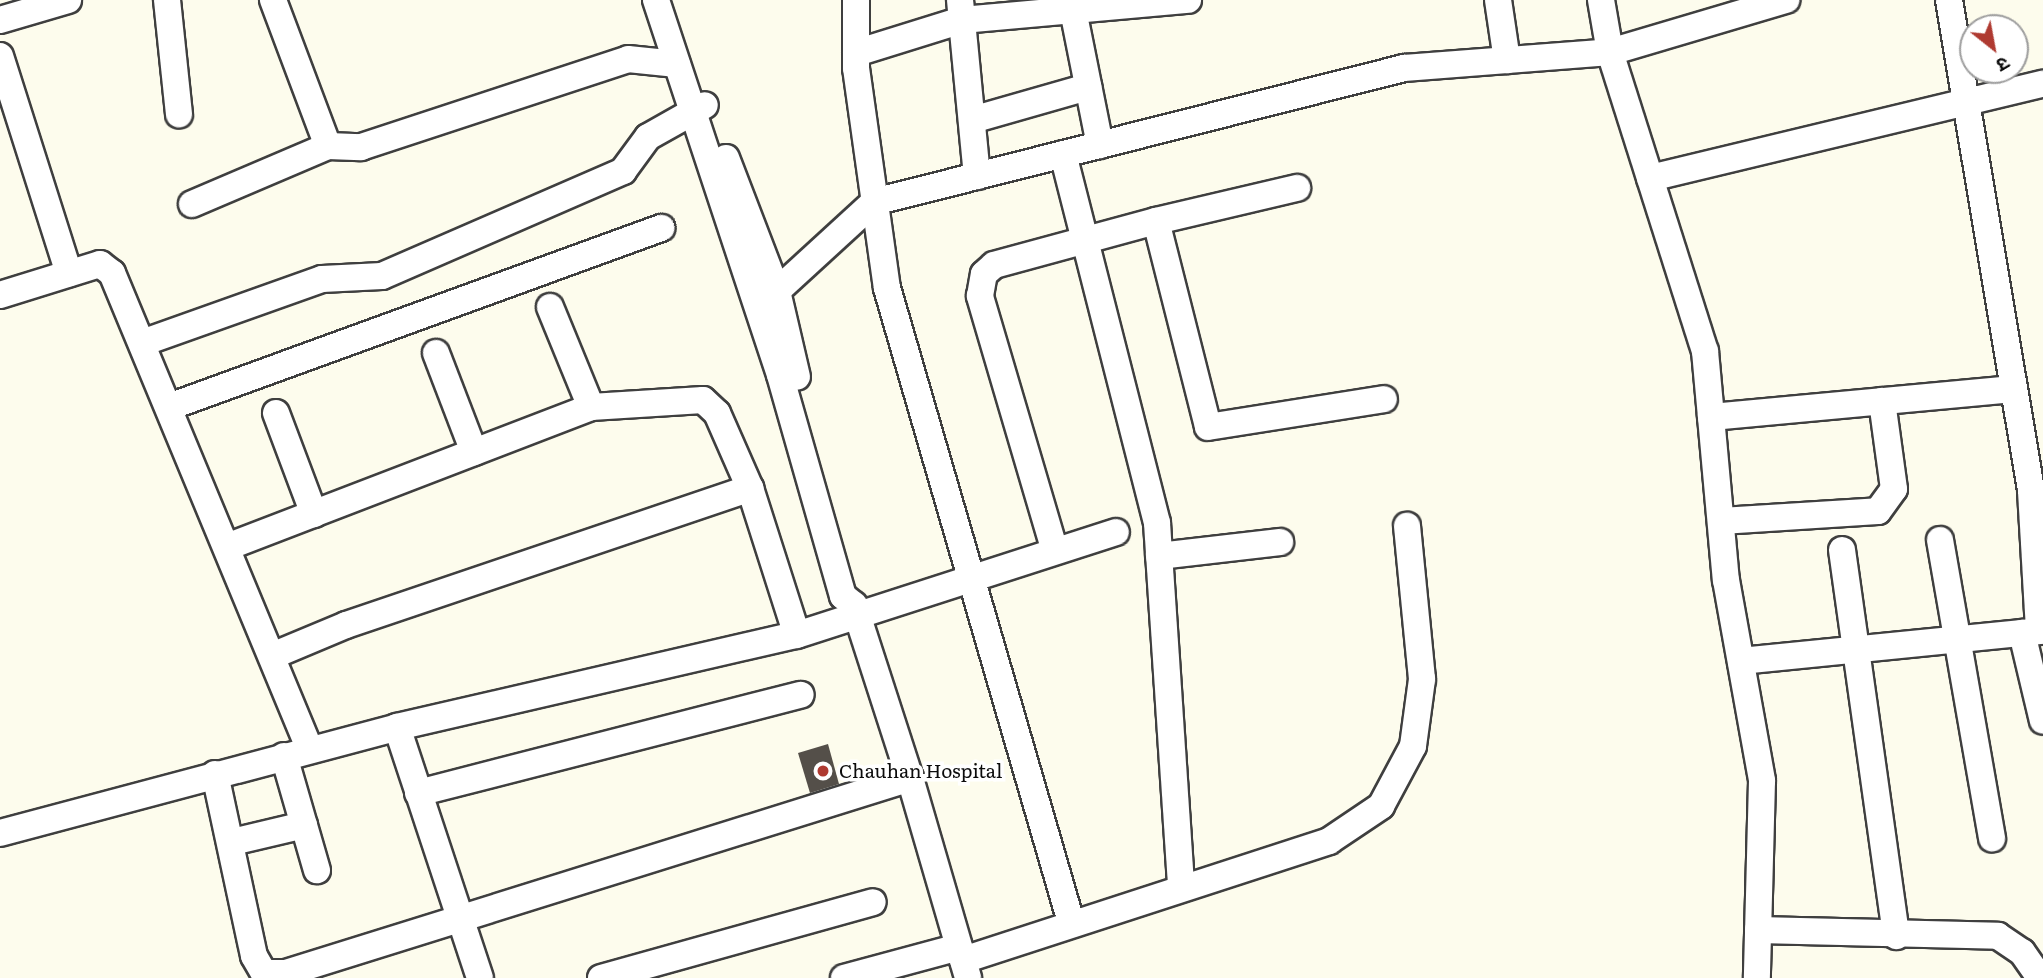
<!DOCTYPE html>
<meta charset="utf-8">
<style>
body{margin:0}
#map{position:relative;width:2043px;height:978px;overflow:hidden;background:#fdfced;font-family:Literata,"Noto Sans Devanagari",serif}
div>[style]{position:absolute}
.building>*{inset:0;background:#544f49}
.roads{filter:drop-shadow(2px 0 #3f3f3f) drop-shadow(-2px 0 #3f3f3f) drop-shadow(0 2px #3f3f3f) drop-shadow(0 -2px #3f3f3f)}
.minor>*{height:26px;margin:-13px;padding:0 13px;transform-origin:13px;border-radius:13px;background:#fff}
.dots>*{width:19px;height:19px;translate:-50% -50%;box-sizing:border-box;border:4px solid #fff;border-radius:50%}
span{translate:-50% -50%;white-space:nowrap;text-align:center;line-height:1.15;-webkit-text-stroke:7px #fff;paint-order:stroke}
.poi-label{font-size:19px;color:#0c0c0c}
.left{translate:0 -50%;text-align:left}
.north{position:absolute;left:1959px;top:14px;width:70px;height:70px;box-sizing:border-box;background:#fff;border:2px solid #9e9e9e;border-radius:50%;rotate:149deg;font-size:19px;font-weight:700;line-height:28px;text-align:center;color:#0c0c0c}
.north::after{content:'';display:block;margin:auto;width:24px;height:32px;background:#af3a31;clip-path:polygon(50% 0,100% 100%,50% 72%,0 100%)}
</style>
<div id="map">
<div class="building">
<div style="clip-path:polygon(828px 744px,839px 784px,810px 793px,798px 753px)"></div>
</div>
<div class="roads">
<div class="minor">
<div style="left:167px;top:0;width:115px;rotate:84deg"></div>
<div style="left:273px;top:0;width:156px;rotate:69.4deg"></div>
<div style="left:328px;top:146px;width:33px;rotate:2deg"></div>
<div style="left:361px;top:147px;width:281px;rotate:-18.2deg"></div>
<div style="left:628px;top:59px;width:49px;rotate:5.8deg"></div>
<div style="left:656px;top:0;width:395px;rotate:71.7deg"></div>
<div style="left:780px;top:375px;width:230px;rotate:74.1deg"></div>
<div style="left:843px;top:596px;width:14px;rotate:39deg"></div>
<div style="left:854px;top:605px;width:182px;rotate:72.1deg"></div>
<div style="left:910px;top:778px;width:208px;rotate:73.8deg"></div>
<div style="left:856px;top:0;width:68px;rotate:90deg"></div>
<div style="left:856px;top:68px;width:222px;rotate:82deg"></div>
<div style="left:887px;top:288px;width:660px;rotate:73.82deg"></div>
<div style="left:960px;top:0;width:177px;rotate:84.5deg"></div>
<div style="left:1071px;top:0;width:148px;rotate:78.7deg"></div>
<div style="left:1498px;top:0;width:61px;rotate:81.5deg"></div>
<div style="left:1601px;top:0;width:53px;rotate:80.2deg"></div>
<div style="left:1610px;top:52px;width:314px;rotate:72.4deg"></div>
<div style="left:1705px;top:351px;width:230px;rotate:84.8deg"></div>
<div style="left:1726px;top:580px;width:204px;rotate:79.8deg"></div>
<div style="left:1762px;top:781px;width:197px;rotate:91.5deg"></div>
<div style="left:1949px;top:0;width:498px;rotate:80.5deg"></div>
<div style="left:2031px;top:491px;width:140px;rotate:86.7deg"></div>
<div style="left:0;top:20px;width:71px;rotate:-16.4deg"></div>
<div style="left:856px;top:53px;width:111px;rotate:-17.3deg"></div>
<div style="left:962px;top:20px;width:227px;rotate:-5.1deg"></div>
<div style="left:0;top:56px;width:228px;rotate:72.4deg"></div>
<div style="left:972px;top:120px;width:121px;rotate:-15.9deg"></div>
<div style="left:1063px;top:154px;width:381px;rotate:75.7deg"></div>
<div style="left:1157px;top:523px;width:366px;rotate:86.2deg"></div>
<div style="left:726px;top:158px;width:142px;rotate:69deg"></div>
<div style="left:777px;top:291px;width:88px;rotate:76.9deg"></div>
<div style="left:1650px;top:178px;width:404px;rotate:-13.5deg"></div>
<div style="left:192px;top:204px;width:148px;rotate:-23.1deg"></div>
<div style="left:1156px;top:221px;width:212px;rotate:75.8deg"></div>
<div style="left:1208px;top:427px;width:178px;rotate:-9deg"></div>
<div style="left:777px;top:291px;width:132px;rotate:-42.5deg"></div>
<div style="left:874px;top:202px;width:547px;rotate:-14.19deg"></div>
<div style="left:1404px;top:68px;width:207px;rotate:-4.4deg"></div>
<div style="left:1610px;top:52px;width:184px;rotate:-16.5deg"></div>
<div style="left:0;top:295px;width:105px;rotate:-17.2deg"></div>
<div style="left:100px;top:264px;width:15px;rotate:37deg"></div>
<div style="left:112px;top:273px;width:516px;rotate:67.46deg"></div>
<div style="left:550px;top:307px;width:108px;rotate:67.7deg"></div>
<div style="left:142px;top:343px;width:191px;rotate:-19.6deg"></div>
<div style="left:322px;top:279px;width:60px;rotate:-2.9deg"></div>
<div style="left:382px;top:276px;width:263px;rotate:-23.5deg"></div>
<div style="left:623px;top:171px;width:42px;rotate:-53.7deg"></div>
<div style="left:648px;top:137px;width:65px;rotate:-29.3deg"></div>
<div style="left:436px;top:353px;width:106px;rotate:69deg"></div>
<div style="left:169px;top:407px;width:524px;rotate:-19.99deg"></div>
<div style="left:276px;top:413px;width:108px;rotate:69.4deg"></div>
<div style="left:1711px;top:417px;width:304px;rotate:-5.3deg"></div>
<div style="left:1721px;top:521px;width:157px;rotate:-3.6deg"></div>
<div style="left:1878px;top:511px;width:27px;rotate:-54deg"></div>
<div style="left:1894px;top:489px;width:89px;rotate:-97.8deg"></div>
<div style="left:1940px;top:540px;width:303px;rotate:80.1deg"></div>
<div style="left:227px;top:547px;width:390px;rotate:-21deg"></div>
<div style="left:591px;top:407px;width:112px;rotate:-3.6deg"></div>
<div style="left:703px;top:400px;width:19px;rotate:43deg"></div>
<div style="left:717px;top:413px;width:82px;rotate:66.3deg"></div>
<div style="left:750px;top:488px;width:154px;rotate:72.3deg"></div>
<div style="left:1054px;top:548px;width:263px;rotate:-106.4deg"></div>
<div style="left:980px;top:296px;width:22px;rotate:-80deg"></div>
<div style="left:984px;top:274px;width:13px;rotate:-42deg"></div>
<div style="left:994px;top:265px;width:168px;rotate:-15.2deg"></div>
<div style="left:1156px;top:221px;width:145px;rotate:-13.2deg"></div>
<div style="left:1842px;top:550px;width:390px;rotate:82deg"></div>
<div style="left:1159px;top:556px;width:122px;rotate:-6.6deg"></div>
<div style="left:2022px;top:633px;width:90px;rotate:76.6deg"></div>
<div style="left:272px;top:656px;width:80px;rotate:-22.7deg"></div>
<div style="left:346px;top:625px;width:427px;rotate:-18.7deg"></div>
<div style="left:1741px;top:661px;width:303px;rotate:-5.7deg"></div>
<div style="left:397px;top:727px;width:264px;rotate:71.7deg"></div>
<div style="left:284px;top:756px;width:119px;rotate:73.9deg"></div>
<div style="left:215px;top:774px;width:186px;rotate:77.9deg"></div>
<div style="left:254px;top:956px;width:20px;rotate:60deg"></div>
<div style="left:264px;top:973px;width:22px"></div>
<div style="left:286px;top:973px;width:654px;rotate:-17.35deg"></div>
<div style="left:418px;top:793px;width:395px;rotate:-14.4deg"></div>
<div style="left:0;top:833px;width:411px;rotate:-14.9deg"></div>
<div style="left:397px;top:727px;width:410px;rotate:-13deg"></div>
<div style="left:797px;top:635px;width:335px;rotate:-17.9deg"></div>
<div style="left:232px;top:842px;width:74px;rotate:-13.3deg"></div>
<div style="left:1758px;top:930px;width:240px;rotate:1.4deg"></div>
<div style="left:1998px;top:936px;width:29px;rotate:34deg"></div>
<div style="left:2022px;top:952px;width:32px;rotate:55deg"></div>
<div style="left:963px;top:960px;width:385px;rotate:-18deg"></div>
<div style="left:1329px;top:841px;width:63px;rotate:-33.9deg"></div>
<div style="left:1381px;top:806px;width:68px;rotate:-61.9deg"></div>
<div style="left:1413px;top:746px;width:68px;rotate:-82.3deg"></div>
<div style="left:1422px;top:679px;width:154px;rotate:-95.6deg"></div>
<div style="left:601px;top:978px;width:282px;rotate:-15.6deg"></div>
<div style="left:844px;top:978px;width:119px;rotate:-15.1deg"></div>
</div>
</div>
<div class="dots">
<div style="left:823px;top:771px;background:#af3a31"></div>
</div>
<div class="poi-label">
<span class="left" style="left:839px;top:771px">Chauhan Hospital</span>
</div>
<div class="north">उ</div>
</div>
